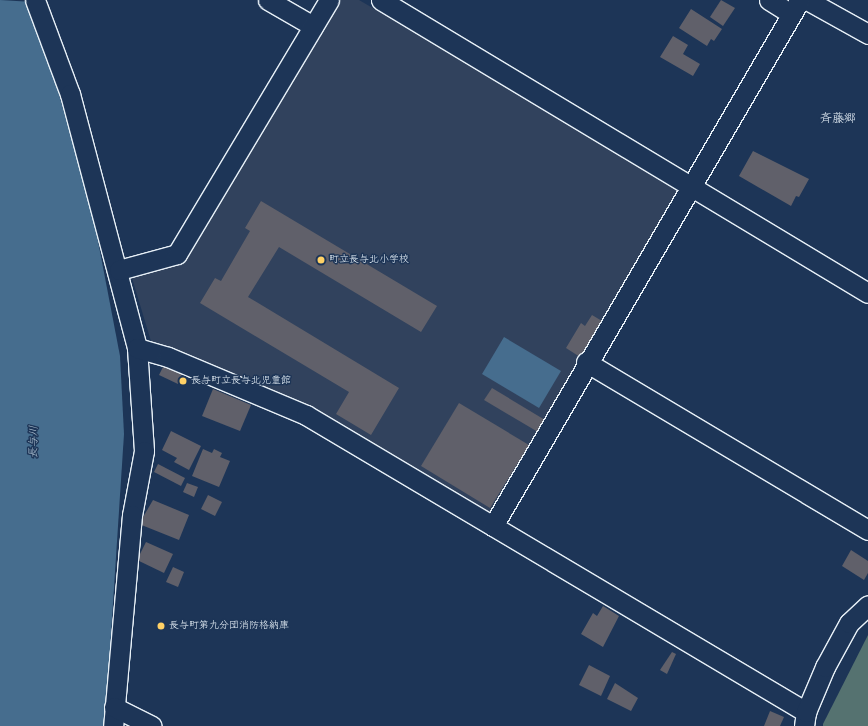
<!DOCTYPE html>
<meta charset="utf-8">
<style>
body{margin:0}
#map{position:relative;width:868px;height:726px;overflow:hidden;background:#1d3557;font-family:Pangolin,"Klee One",sans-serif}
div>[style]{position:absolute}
.built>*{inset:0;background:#31425d}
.green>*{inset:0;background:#557270}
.water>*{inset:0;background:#466d8e}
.building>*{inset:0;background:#60606a}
.roads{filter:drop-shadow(1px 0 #e8f1f8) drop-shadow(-1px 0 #e8f1f8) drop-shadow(0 1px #e8f1f8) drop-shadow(0 -1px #e8f1f8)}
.minor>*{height:19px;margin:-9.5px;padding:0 9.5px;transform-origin:9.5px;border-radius:9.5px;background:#1d3557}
.dots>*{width:11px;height:11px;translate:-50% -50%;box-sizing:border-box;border:2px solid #1d3557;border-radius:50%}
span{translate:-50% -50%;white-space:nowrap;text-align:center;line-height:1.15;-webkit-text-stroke:3px #1d3557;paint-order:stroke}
.poi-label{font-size:10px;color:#e8f1f8}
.left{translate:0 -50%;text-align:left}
.water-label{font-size:11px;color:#afc3d3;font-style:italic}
.quarter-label{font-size:12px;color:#e8f1f8}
</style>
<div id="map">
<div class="built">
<div style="clip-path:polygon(339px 0,359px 0,674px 184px,680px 195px,492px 521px,153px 348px,132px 278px,178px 265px,332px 5px)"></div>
</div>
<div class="green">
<div style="clip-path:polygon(868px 635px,868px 726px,823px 726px,823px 724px)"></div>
</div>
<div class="water">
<div style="clip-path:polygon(0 0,33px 2px,93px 215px,120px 356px,124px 434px,105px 726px,0 726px)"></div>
<div style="clip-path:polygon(504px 337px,561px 371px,539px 408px,482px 374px)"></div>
</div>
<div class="building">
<div style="clip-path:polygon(721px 0,735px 8px,723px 26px,710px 17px)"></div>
<div style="clip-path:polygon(691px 9px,722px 29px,714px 41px,711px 39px,707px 46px,679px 28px)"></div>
<div style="clip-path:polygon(673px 36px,688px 45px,683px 54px,700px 64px,693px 76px,660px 57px)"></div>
<div style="clip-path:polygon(753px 151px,809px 179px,799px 197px,796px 196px,791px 206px,739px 176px)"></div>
<div style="clip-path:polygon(261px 201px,437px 306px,421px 332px,279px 247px,248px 297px,399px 388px,371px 435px,336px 414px,349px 392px,200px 303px,215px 278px,221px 281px,250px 231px,245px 228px)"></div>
<div style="clip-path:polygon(592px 315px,602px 321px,580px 357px,566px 348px,581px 323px,585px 326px)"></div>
<div style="clip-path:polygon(165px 363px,183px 371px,178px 384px,159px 375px)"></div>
<div style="clip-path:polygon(492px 388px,545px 420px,538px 432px,484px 400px)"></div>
<div style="clip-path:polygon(213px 389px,251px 405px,240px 431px,202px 416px)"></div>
<div style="clip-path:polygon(459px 403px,529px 445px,490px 508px,421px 466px)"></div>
<div style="clip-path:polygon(171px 431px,201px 446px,189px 470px,174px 462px,177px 458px,162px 450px)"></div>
<div style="clip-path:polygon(203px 449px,212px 453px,214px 449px,222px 453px,220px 457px,230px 461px,219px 487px,192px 476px)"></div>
<div style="clip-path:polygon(158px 464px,185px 478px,181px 486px,154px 472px)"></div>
<div style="clip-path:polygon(187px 483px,198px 487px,194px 497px,183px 492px)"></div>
<div style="clip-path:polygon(208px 495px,222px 502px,215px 516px,201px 509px)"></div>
<div style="clip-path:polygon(153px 500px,189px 515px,179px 540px,139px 524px)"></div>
<div style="clip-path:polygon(146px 542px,173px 554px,164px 573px,137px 560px)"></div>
<div style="clip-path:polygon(851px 550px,868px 561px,868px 573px,864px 580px,842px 566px)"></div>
<div style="clip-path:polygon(173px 567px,184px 572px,178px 587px,166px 582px)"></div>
<div style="clip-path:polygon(603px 606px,619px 616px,603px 647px,581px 634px,593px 613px,597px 616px)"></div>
<div style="clip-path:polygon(672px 652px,676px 654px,667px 674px,660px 670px)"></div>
<div style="clip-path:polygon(589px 665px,610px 676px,601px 696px,579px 685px)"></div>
<div style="clip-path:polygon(615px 683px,638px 698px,631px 711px,607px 699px)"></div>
<div style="clip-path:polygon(770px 711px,784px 717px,780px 726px,764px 726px)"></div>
</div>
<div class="roads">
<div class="minor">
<div style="left:35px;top:0;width:100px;rotate:69.6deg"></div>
<div style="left:70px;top:94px;width:263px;rotate:75.2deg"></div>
<div style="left:137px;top:348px;width:103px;rotate:86.1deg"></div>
<div style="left:144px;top:451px;width:65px;rotate:100.6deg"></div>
<div style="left:132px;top:515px;width:212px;rotate:95.1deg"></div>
<div style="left:268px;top:0;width:52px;rotate:30deg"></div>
<div style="left:381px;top:0;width:568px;rotate:31.03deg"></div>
<div style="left:769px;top:0;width:25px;rotate:32deg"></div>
<div style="left:807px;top:0;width:70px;rotate:29.1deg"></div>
<div style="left:119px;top:270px;width:60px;rotate:-15.4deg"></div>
<div style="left:177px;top:254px;width:296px;rotate:-59.1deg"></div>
<div style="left:137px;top:348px;width:32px;rotate:16deg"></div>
<div style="left:168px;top:357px;width:150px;rotate:22.8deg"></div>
<div style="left:306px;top:415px;width:582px;rotate:30.71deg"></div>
<div style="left:586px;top:362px;width:328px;rotate:30.8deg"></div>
<div style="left:493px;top:526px;width:609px;rotate:-59.73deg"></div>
<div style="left:114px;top:707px;width:42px;rotate:26.6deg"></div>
<div style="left:804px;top:726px;width:14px;rotate:-82deg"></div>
<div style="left:806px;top:712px;width:49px;rotate:-67.1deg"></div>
<div style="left:825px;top:667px;width:50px;rotate:-61.4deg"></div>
<div style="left:849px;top:623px;width:26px;rotate:-43deg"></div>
</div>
</div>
<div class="dots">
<div style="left:321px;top:260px;background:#ffd166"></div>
<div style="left:183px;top:381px;background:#ffd166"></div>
<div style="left:161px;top:626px;background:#ffd166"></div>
</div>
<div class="poi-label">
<span class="left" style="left:329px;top:260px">町立長与北小学校</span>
<span class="left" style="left:191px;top:381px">長与町立長与北児童館</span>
<span class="left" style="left:169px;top:626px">長与町第九分団消防格納庫</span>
</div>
<div class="water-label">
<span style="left:34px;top:442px;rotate:-89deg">長与川</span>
</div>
<div class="quarter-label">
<span style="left:838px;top:119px">斉藤郷</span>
</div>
</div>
